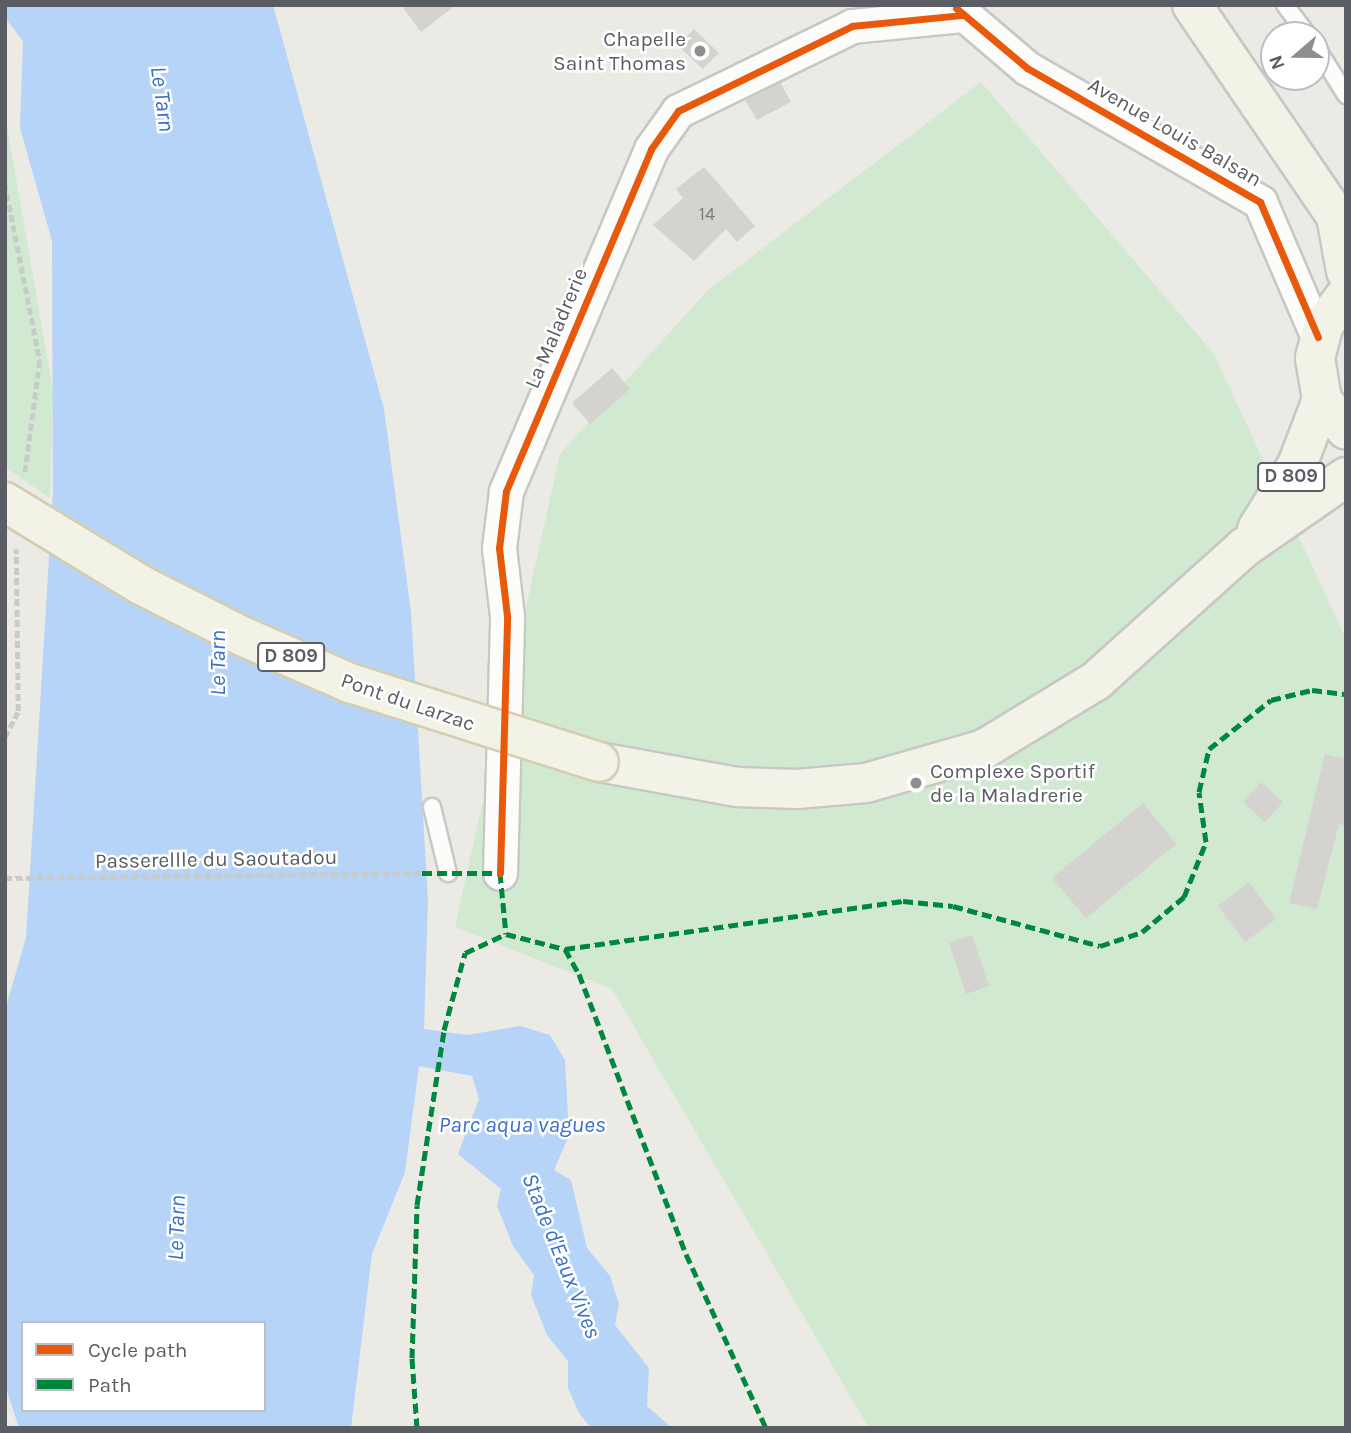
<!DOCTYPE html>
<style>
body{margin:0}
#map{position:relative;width:1351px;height:1433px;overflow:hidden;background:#ebeae4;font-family:Karla,sans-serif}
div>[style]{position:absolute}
.green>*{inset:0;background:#d1e8d1}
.water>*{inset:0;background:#b6d4f7}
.building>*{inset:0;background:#d4d3cf}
.path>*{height:4.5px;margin-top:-2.25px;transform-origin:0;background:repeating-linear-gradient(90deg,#c7ccca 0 7px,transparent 0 10.5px)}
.roads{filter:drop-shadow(2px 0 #c7c8c6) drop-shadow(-2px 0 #c7c8c6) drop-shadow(0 2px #c7c8c6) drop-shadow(0 -2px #c7c8c6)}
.lane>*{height:16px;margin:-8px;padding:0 8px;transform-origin:8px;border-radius:8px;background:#fcfcfb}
.street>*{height:33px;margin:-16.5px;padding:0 16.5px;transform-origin:16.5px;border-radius:16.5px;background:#fcfcfb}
.primary>*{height:38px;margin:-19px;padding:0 19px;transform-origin:19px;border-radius:19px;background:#f2f2e7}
.bridges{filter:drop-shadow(2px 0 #d4ceb1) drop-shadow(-2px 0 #d4ceb1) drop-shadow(0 2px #d4ceb1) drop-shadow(0 -2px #d4ceb1)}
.primary-bridge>*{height:38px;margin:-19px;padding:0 19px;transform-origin:19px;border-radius:19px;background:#f2f2e7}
.quiet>*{height:5px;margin-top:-2.5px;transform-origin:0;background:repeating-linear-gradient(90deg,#00873e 0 10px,transparent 0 15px)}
.cycleway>*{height:7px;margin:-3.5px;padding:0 3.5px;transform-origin:3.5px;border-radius:3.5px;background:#e8590c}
.dots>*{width:19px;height:19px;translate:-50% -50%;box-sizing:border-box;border:4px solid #fff;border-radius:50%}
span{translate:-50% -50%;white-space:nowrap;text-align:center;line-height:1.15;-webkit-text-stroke:5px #fff;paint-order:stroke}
.number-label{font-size:18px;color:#797b7e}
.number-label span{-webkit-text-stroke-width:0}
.shield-label span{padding:2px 5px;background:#fff;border:2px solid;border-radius:5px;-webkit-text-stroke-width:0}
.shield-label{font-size:19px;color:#5a5d63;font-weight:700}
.poi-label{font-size:21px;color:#5a5d63}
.right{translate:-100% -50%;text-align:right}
.left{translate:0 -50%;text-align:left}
.street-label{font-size:21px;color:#5a5d63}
.water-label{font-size:23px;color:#3d70c8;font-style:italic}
.frame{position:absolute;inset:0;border:7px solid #5a5d63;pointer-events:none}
.legend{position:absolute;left:21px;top:1321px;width:245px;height:91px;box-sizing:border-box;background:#fff;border:2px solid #bdbec1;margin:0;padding:9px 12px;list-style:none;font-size:21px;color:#5a5d63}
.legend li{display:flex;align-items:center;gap:14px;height:35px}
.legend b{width:35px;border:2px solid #bdbec1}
.north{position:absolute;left:1260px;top:21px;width:70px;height:70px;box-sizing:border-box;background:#fff;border:2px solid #bdbec1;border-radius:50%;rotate:250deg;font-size:19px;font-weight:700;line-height:28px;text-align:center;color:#5a5d63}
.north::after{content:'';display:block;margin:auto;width:24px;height:32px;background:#8d8e90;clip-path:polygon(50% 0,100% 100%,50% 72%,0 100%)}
</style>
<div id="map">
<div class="green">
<div style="clip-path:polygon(981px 82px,1214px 354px,1346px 639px,1346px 1428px,869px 1428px,612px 989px,455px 927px,560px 454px,708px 290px)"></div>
<div style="clip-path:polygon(5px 115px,53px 391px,50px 498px,5px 467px)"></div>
</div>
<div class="water">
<div style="clip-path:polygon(evenodd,5px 5px,273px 5px,384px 409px,411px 612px,428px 900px,424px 1029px,467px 1035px,520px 1026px,550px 1035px,565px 1060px,569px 1135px,554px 1170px,571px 1180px,587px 1248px,610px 1276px,619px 1304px,615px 1325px,649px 1368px,647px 1406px,672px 1428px,591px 1428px,579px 1413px,568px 1388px,568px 1361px,547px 1335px,531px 1295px,534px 1275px,513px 1246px,497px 1206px,501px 1189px,458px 1154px,479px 1099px,472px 1076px,419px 1066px,405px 1172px,372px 1254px,351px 1428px,19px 1428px,5px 1385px,5px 1010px,26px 938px,53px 491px,52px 241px,20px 128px,23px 41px,5px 18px,5px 5px,23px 1323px,264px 1323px,264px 1410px,23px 1410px,23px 1323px)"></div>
</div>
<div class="building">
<div style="clip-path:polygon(401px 5px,456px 5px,421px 32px)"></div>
<div style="clip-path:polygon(694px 29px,719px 53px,703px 69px,678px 46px)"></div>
<div style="clip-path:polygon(780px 82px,791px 102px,757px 120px,745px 100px)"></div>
<div style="clip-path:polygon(704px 167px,755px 226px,737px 242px,726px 229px,694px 261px,653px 225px,683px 198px,676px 189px)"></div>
<div style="clip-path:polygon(612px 368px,630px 389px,590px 424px,572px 403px)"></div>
<div style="clip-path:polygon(1325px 754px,1346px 759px,1346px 826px,1339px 824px,1317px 909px,1289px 903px)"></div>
<div style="clip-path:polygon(1261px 782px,1283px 802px,1265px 822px,1243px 802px)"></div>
<div style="clip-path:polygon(1143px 803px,1176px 844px,1086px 918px,1052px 878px)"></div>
<div style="clip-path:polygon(1249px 882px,1276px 919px,1245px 942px,1218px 906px)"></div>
<div style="clip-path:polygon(972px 935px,989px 986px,966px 994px,949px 943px)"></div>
</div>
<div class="path">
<div style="left:5px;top:184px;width:180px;rotate:78.8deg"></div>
<div style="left:40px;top:361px;width:114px;rotate:97.6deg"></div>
<div style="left:5px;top:737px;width:29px;rotate:-63deg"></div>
<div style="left:18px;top:711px;width:162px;rotate:-90.7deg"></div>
<div style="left:5px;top:878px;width:417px;rotate:-0.7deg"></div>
</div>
<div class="roads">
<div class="lane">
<div style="left:1285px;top:5px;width:38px;rotate:53deg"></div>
<div style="left:1316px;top:47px;width:57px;rotate:58deg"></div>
<div style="left:432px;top:807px;width:68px;rotate:76.4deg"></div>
</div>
<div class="street">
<div style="left:953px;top:5px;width:97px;rotate:40.4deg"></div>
<div style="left:1027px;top:68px;width:269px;rotate:29.9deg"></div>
<div style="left:1260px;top:202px;width:147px;rotate:66.8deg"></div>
<div style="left:500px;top:873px;width:257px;rotate:-88.4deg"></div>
<div style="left:507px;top:616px;width:68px;rotate:-96.7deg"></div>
<div style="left:499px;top:548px;width:57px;rotate:-83deg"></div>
<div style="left:506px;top:491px;width:371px;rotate:-67deg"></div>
<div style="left:651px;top:149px;width:47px;rotate:-54.6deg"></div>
<div style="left:678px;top:111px;width:194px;rotate:-26deg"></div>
<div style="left:852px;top:26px;width:111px;rotate:-5.7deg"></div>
</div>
<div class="primary">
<div style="left:1192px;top:5px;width:255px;rotate:55.7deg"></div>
<div style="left:1336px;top:216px;width:56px;rotate:79.7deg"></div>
<div style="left:1346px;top:295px;width:36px;rotate:127deg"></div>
<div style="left:1324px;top:324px;width:35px;rotate:105deg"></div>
<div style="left:1315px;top:358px;width:43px;rotate:80.5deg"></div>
<div style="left:1322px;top:400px;width:38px;rotate:51deg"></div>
<div style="left:1257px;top:529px;width:75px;rotate:-58deg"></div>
<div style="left:1297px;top:465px;width:70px;rotate:-69deg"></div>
<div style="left:599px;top:762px;width:140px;rotate:10.3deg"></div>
<div style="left:737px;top:787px;width:60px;rotate:1.9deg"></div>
<div style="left:797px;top:789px;width:69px;rotate:-5deg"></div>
<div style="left:866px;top:783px;width:123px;rotate:-16.1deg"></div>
<div style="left:984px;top:749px;width:131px;rotate:-31.3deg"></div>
<div style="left:1096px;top:681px;width:200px;rotate:-42deg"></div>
<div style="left:1245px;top:547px;width:123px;rotate:-34.7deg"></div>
</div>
</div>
<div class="bridges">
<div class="primary-bridge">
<div style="left:5px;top:502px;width:159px;rotate:31.4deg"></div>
<div style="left:141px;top:585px;width:115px;rotate:26.8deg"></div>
<div style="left:244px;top:637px;width:116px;rotate:23.5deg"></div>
<div style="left:350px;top:683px;width:261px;rotate:17.6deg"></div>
</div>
</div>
<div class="quiet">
<div style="left:422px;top:873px;width:78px"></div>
<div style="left:500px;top:873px;width:61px;rotate:84.4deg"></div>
<div style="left:565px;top:949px;width:341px;rotate:-8.1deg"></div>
<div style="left:903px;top:901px;width:50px;rotate:5.7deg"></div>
<div style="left:953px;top:906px;width:152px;rotate:15.2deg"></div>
<div style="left:1100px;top:946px;width:44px;rotate:-18.4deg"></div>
<div style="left:1142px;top:932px;width:55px;rotate:-39.8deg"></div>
<div style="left:1184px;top:897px;width:59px;rotate:-68.2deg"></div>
<div style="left:1206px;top:842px;width:50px;rotate:-98deg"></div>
<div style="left:1199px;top:792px;width:44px;rotate:-76.9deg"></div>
<div style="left:1209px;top:749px;width:79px;rotate:-38.3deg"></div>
<div style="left:1271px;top:700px;width:42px;rotate:-13.7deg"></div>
<div style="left:1312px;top:690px;width:34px;rotate:7deg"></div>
<div style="left:417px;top:1428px;width:70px;rotate:-94.1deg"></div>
<div style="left:412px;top:1358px;width:153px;rotate:-88.1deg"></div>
<div style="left:417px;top:1205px;width:177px;rotate:-81.2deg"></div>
<div style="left:444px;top:1030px;width:80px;rotate:-74.7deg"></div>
<div style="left:465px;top:953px;width:45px;rotate:-24.9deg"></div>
<div style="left:506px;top:934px;width:61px;rotate:14.3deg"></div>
<div style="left:565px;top:949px;width:29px;rotate:61deg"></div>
<div style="left:579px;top:974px;width:300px;rotate:69.1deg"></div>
<div style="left:686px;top:1254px;width:192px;rotate:65.3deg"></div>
</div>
<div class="cycleway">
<div style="left:956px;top:8px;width:93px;rotate:40.2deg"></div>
<div style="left:1027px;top:68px;width:269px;rotate:29.9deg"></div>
<div style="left:1260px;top:202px;width:147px;rotate:66.8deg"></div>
<div style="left:500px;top:873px;width:257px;rotate:-88.4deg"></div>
<div style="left:507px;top:616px;width:68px;rotate:-96.7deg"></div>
<div style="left:499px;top:548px;width:57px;rotate:-83deg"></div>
<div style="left:506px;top:491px;width:371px;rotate:-67deg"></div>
<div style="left:651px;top:149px;width:47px;rotate:-54.6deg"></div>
<div style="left:678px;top:111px;width:194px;rotate:-26deg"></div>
<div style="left:852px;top:26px;width:111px;rotate:-5.7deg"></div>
</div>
<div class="dots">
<div style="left:700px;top:51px;background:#8d8e90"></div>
<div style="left:916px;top:783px;background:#8d8e90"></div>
</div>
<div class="number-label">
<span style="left:707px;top:214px">14</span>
</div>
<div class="shield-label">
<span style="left:1291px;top:477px">D 809</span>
<span style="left:291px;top:657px">D 809</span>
</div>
<div class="poi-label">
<span class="right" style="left:686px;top:51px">Chapelle<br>Saint Thomas</span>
<span class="left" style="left:930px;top:783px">Complexe Sportif<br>de la Maladrerie</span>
</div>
<div class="street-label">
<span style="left:1175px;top:132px;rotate:30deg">Avenue Louis Balsan</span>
<span style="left:556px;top:328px;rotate:-67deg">La Maladrerie</span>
<span style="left:408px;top:702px;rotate:19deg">Pont du Larzac</span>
<span style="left:216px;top:859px;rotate:-1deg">Passerellle du Saoutadou</span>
</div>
<div class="water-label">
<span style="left:162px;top:99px;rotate:82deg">Le Tarn</span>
<span style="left:218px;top:663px;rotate:-90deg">Le Tarn</span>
<span style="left:522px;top:1125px">Parc aqua vagues</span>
<span style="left:177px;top:1228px;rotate:-88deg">Le Tarn</span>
<span style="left:561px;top:1256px;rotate:68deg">Stade d'Eaux Vives</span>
</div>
<div class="frame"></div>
<ul class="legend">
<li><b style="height:9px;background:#e8590c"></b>Cycle path</li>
<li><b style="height:9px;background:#00873e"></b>Path</li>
</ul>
<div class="north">N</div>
</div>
